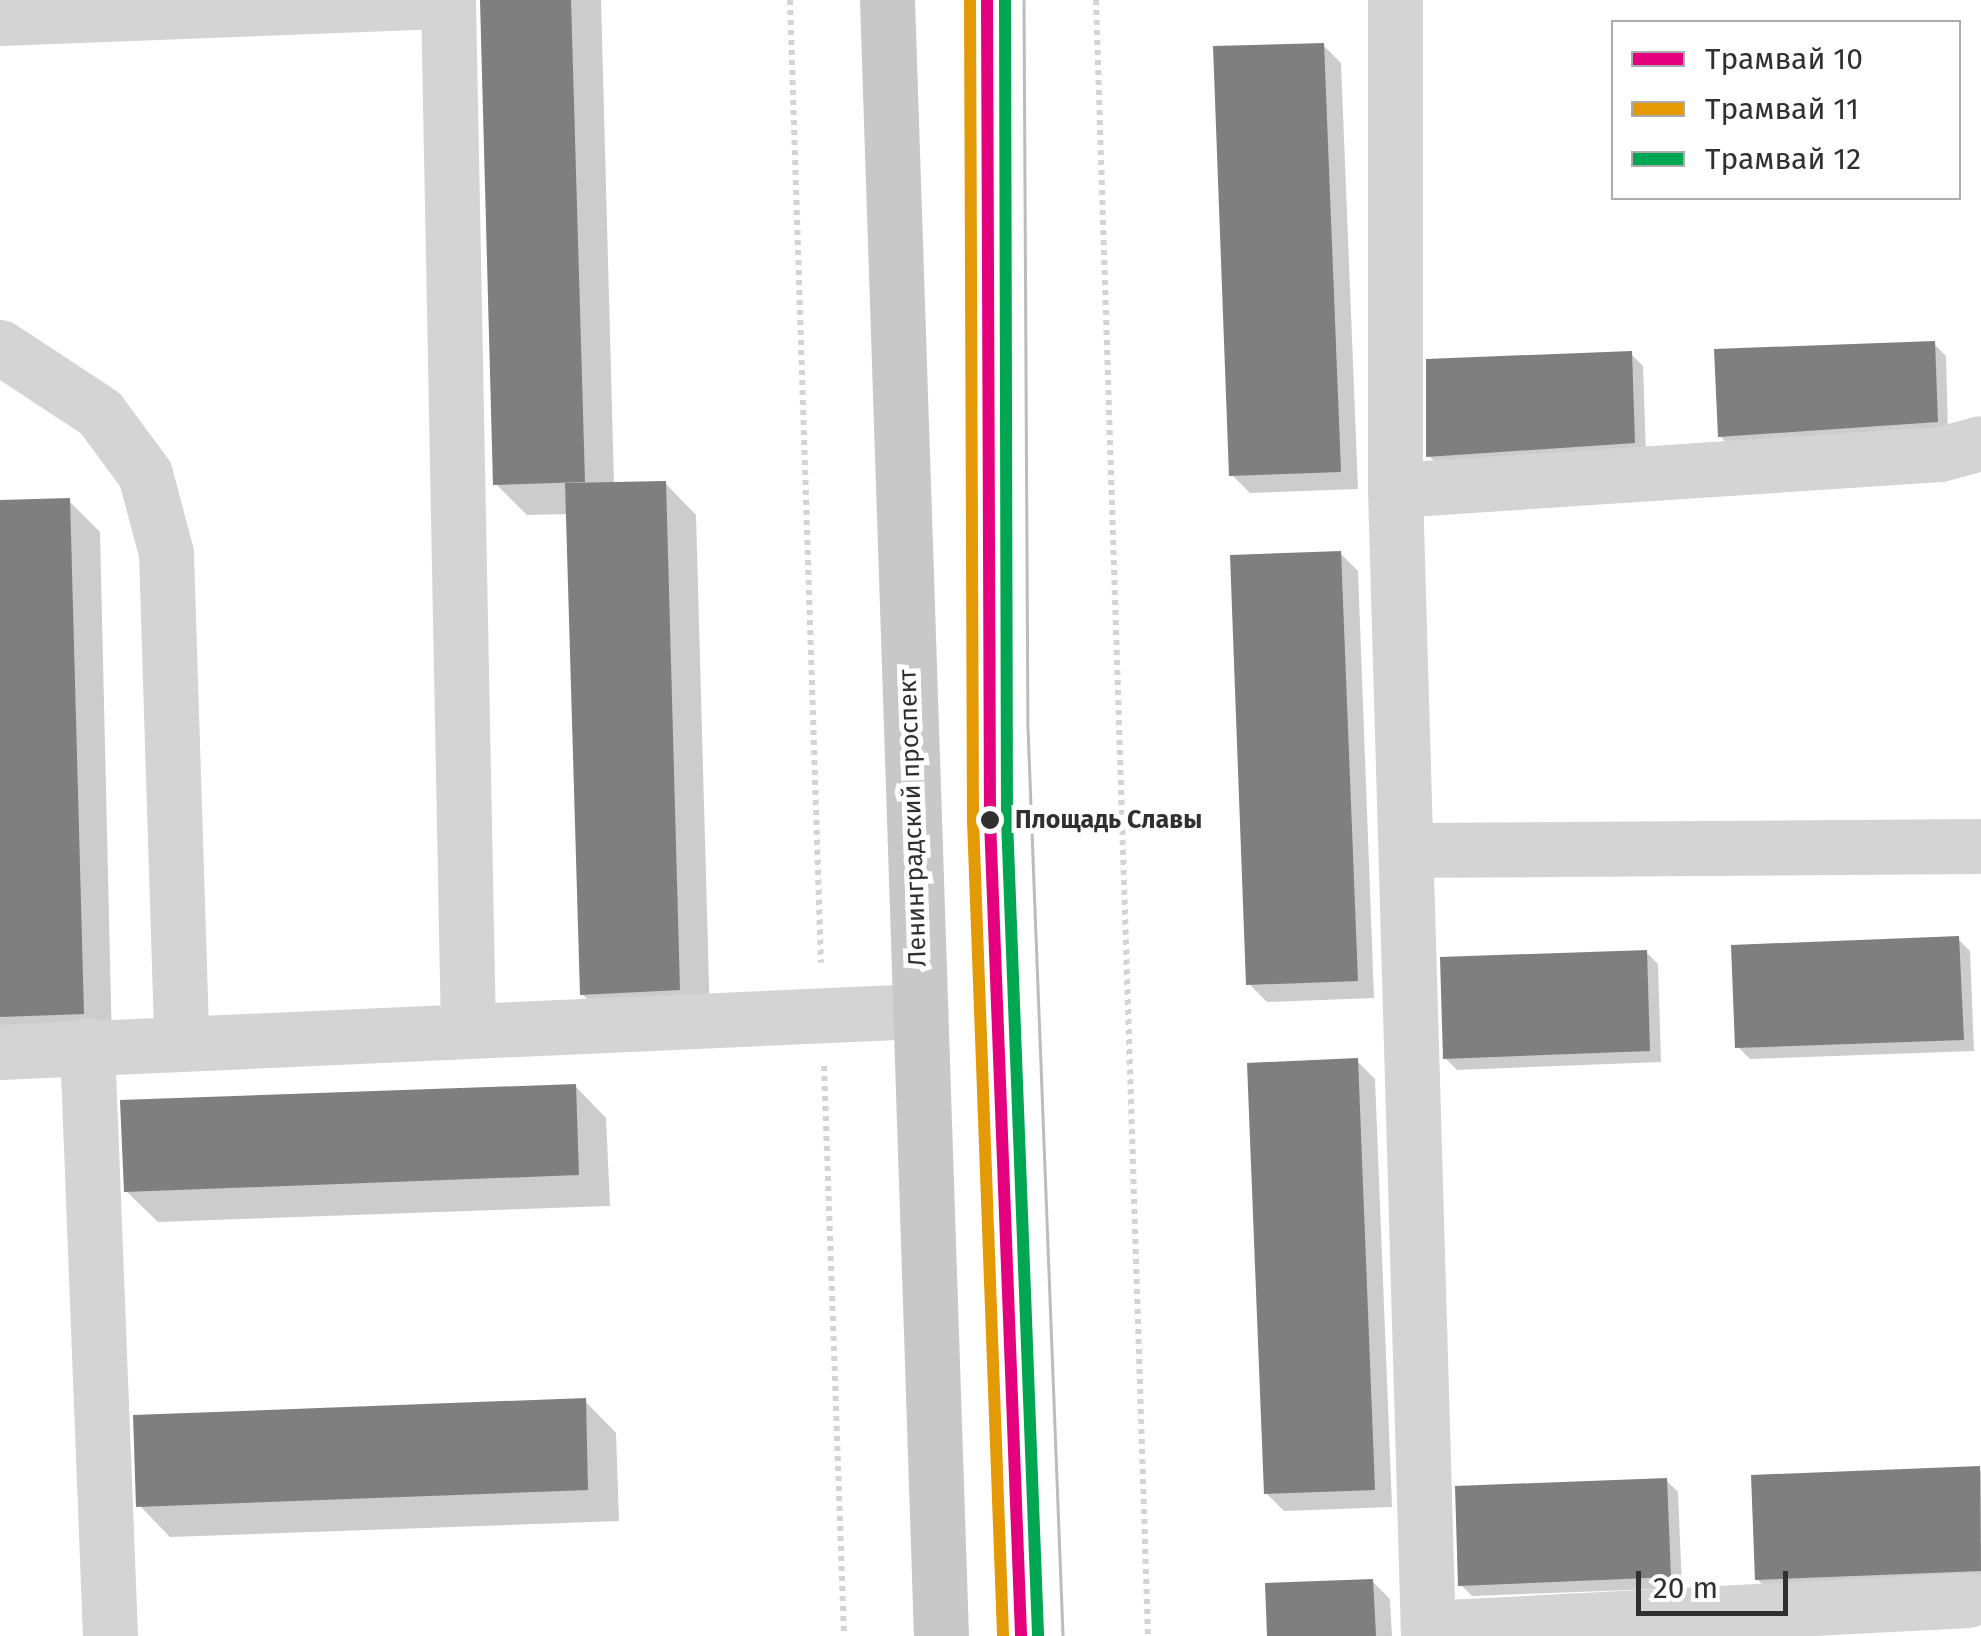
<!DOCTYPE html>
<meta charset="utf-8">
<style>
body{margin:0}
#map{position:relative;width:1981px;height:1636px;overflow:hidden;background:#fff;font-family:"Fira Sans",sans-serif}
div>[style]{position:absolute}
.shadow>*{inset:0;background:#0003}
.building>*{inset:0;background:#7f7f7f}
.path>*{height:6px;margin-top:-3px;transform-origin:0;background:repeating-linear-gradient(90deg,#d4d4d4 0 5px,transparent 0 10px)}
.minor>*{height:55px;margin:-27.5px;padding:0 27.5px;transform-origin:27.5px;border-radius:27.5px;background:#d4d4d4}
.major>*{height:55px;margin:-27.5px;padding:0 27.5px;transform-origin:27.5px;border-radius:27.5px;background:#c8c8c8}
.tram>*{height:2.5px;margin:-1.25px;padding:0 1.25px;transform-origin:1.25px;border-radius:1.25px;background:#bcbcbc}
.tram-1>*{height:12px;margin:-6px;padding:0 6px;transform-origin:6px;border-radius:6px;background:#e5007d}
.tram-2>*{height:12px;margin:-6px;padding:0 6px;transform-origin:6px;border-radius:6px;background:#e39a05}
.tram-3>*{height:12px;margin:-6px;padding:0 6px;transform-origin:6px;border-radius:6px;background:#00a651}
.dots>*{width:28px;height:28px;translate:-50% -50%;box-sizing:border-box;border:5px solid #fff;border-radius:50%}
span{translate:-50% -50%;white-space:nowrap;text-align:center;line-height:1.15;-webkit-text-stroke:10px #fff;paint-order:stroke}
.street-label{font-size:25px;color:#303030}
.stop-label{font-size:25px;color:#303030;font-weight:700}
.left{translate:0 -50%;text-align:left}
.legend{position:absolute;left:1611px;top:20px;width:350px;height:180px;box-sizing:border-box;background:#fff;border:2px solid #acacac;margin:0;padding:12px 18px;list-style:none;font-size:30px;color:#303030}
.legend li{display:flex;align-items:center;gap:20px;height:50px}
.legend b{width:50px;border:2px solid #acacac}
.scale{position:absolute;left:1636px;top:1571px;width:152px;height:45px;box-sizing:border-box;border:5px solid #303030;border-top:0;padding-left:12px;font-size:30px;line-height:35px;white-space:nowrap;color:#303030;-webkit-text-stroke:8px #fff;paint-order:stroke}
</style>
<div id="map">
<div class="shadow">
<div style="clip-path:polygon(482px 0,601px 0,614px 484px,665px 483px,696px 515px,710px 1021px,614px 1025px,582px 994px,569px 514px,527px 515px,496px 484px)"></div>
<div style="clip-path:polygon(1323px 45px,1341px 63px,1358px 489px,1250px 493px,1232px 475px)"></div>
<div style="clip-path:polygon(1934px 344px,1946px 356px,1948px 433px,1732px 448px,1720px 436px)"></div>
<div style="clip-path:polygon(1631px 354px,1643px 366px,1646px 454px,1441px 467px,1429px 456px)"></div>
<div style="clip-path:polygon(69px 501px,100px 532px,112px 1046px,0 1031px,0 503px)"></div>
<div style="clip-path:polygon(1340px 553px,1358px 571px,1374px 998px,1267px 1002px,1249px 984px)"></div>
<div style="clip-path:polygon(1958px 939px,1970px 951px,1974px 1051px,1750px 1059px,1738px 1047px)"></div>
<div style="clip-path:polygon(1646px 952px,1658px 964px,1661px 1062px,1457px 1070px,1445px 1058px)"></div>
<div style="clip-path:polygon(1357px 1061px,1375px 1079px,1392px 1507px,1284px 1511px,1266px 1493px)"></div>
<div style="clip-path:polygon(575px 1086px,606px 1118px,610px 1206px,158px 1222px,126px 1191px)"></div>
<div style="clip-path:polygon(585px 1401px,616px 1433px,619px 1521px,170px 1537px,139px 1505px)"></div>
<div style="clip-path:polygon(1981px 1471px,1981px 1583px,1769px 1591px,1757px 1579px)"></div>
<div style="clip-path:polygon(1666px 1480px,1678px 1492px,1682px 1588px,1472px 1596px,1460px 1584px)"></div>
<div style="clip-path:polygon(1372px 1581px,1390px 1599px,1392px 1636px,1270px 1636px)"></div>
</div>
<div class="building">
<div style="clip-path:polygon(480px 0,571px 0,585px 482px,493px 485px)"></div>
<div style="clip-path:polygon(1324px 43px,1341px 472px,1229px 476px,1213px 46px)"></div>
<div style="clip-path:polygon(1935px 341px,1938px 422px,1718px 437px,1714px 349px)"></div>
<div style="clip-path:polygon(1632px 351px,1635px 443px,1426px 457px,1426px 359px)"></div>
<div style="clip-path:polygon(666px 481px,680px 990px,580px 995px,565px 483px)"></div>
<div style="clip-path:polygon(70px 498px,84px 1014px,0 1017px,0 500px)"></div>
<div style="clip-path:polygon(1341px 551px,1358px 981px,1246px 985px,1230px 555px)"></div>
<div style="clip-path:polygon(1959px 936px,1964px 1040px,1735px 1048px,1731px 945px)"></div>
<div style="clip-path:polygon(1647px 950px,1650px 1051px,1443px 1059px,1440px 957px)"></div>
<div style="clip-path:polygon(1358px 1058px,1375px 1490px,1264px 1494px,1247px 1063px)"></div>
<div style="clip-path:polygon(576px 1084px,579px 1175px,124px 1192px,120px 1100px)"></div>
<div style="clip-path:polygon(586px 1398px,588px 1490px,136px 1507px,133px 1415px)"></div>
<div style="clip-path:polygon(1980px 1466px,1981px 1571px,1755px 1580px,1751px 1475px)"></div>
<div style="clip-path:polygon(1667px 1478px,1671px 1577px,1458px 1586px,1455px 1486px)"></div>
<div style="clip-path:polygon(1373px 1579px,1376px 1636px,1267px 1636px,1265px 1583px)"></div>
</div>
<div class="path">
<div style="left:790px;top:0;width:963px;rotate:88.16deg"></div>
<div style="left:1096px;top:0;width:1637px;rotate:88.18deg"></div>
<div style="left:824px;top:1066px;width:570px;rotate:87.99deg"></div>
</div>
<div class="minor">
<div style="left:448px;top:0;width:1028px;rotate:88.89deg"></div>
<div style="left:1395px;top:0;width:490px;rotate:90deg"></div>
<div style="left:1395px;top:490px;width:1146px;rotate:88.35deg"></div>
<div style="left:0;top:18px;width:448px;rotate:-2.2deg"></div>
<div style="left:0;top:347px;width:120px;rotate:33.4deg"></div>
<div style="left:100px;top:413px;width:76px;rotate:53.6deg"></div>
<div style="left:145px;top:474px;width:82px;rotate:75.1deg"></div>
<div style="left:166px;top:553px;width:485px;rotate:88.2deg"></div>
<div style="left:1395px;top:490px;width:546px;rotate:-3.78deg"></div>
<div style="left:1940px;top:454px;width:42px;rotate:-15deg"></div>
<div style="left:1406px;top:850px;width:575px;rotate:-0.4deg"></div>
<div style="left:87px;top:1045px;width:591px;rotate:87.77deg"></div>
<div style="left:0;top:1052px;width:921px;rotate:-2.55deg"></div>
<div style="left:1428px;top:1628px;width:541px;rotate:-2.97deg"></div>
</div>
<div class="major">
<div style="left:887px;top:0;width:1637px;rotate:88.11deg"></div>
</div>
<div class="tram">
<div style="left:1024px;top:0;width:728px;rotate:89.69deg"></div>
<div style="left:1028px;top:728px;width:909px;rotate:87.79deg"></div>
</div>
<div class="tram-1">
<div style="left:987px;top:0;width:820px;rotate:89.79deg"></div>
<div style="left:990px;top:820px;width:817px;rotate:87.82deg"></div>
</div>
<div class="tram-2">
<div style="left:970px;top:0;width:820px;rotate:89.79deg"></div>
<div style="left:973px;top:820px;width:817px;rotate:87.89deg"></div>
</div>
<div class="tram-3">
<div style="left:1005px;top:0;width:820px;rotate:89.86deg"></div>
<div style="left:1007px;top:820px;width:816px;rotate:87.82deg"></div>
</div>
<div class="dots">
<div style="left:990px;top:820px;background:#303030"></div>
</div>
<div class="street-label">
<span style="left:913px;top:818px;rotate:-92deg">Ленинградский проспект</span>
</div>
<div class="stop-label">
<span class="left" style="left:1015px;top:820px">Площадь Славы</span>
</div>
<ul class="legend">
<li><b style="height:12px;background:#e5007d"></b>Трамвай 10</li>
<li><b style="height:12px;background:#e39a05"></b>Трамвай 11</li>
<li><b style="height:12px;background:#00a651"></b>Трамвай 12</li>
</ul>
<div class="scale">20 m</div>
</div>
